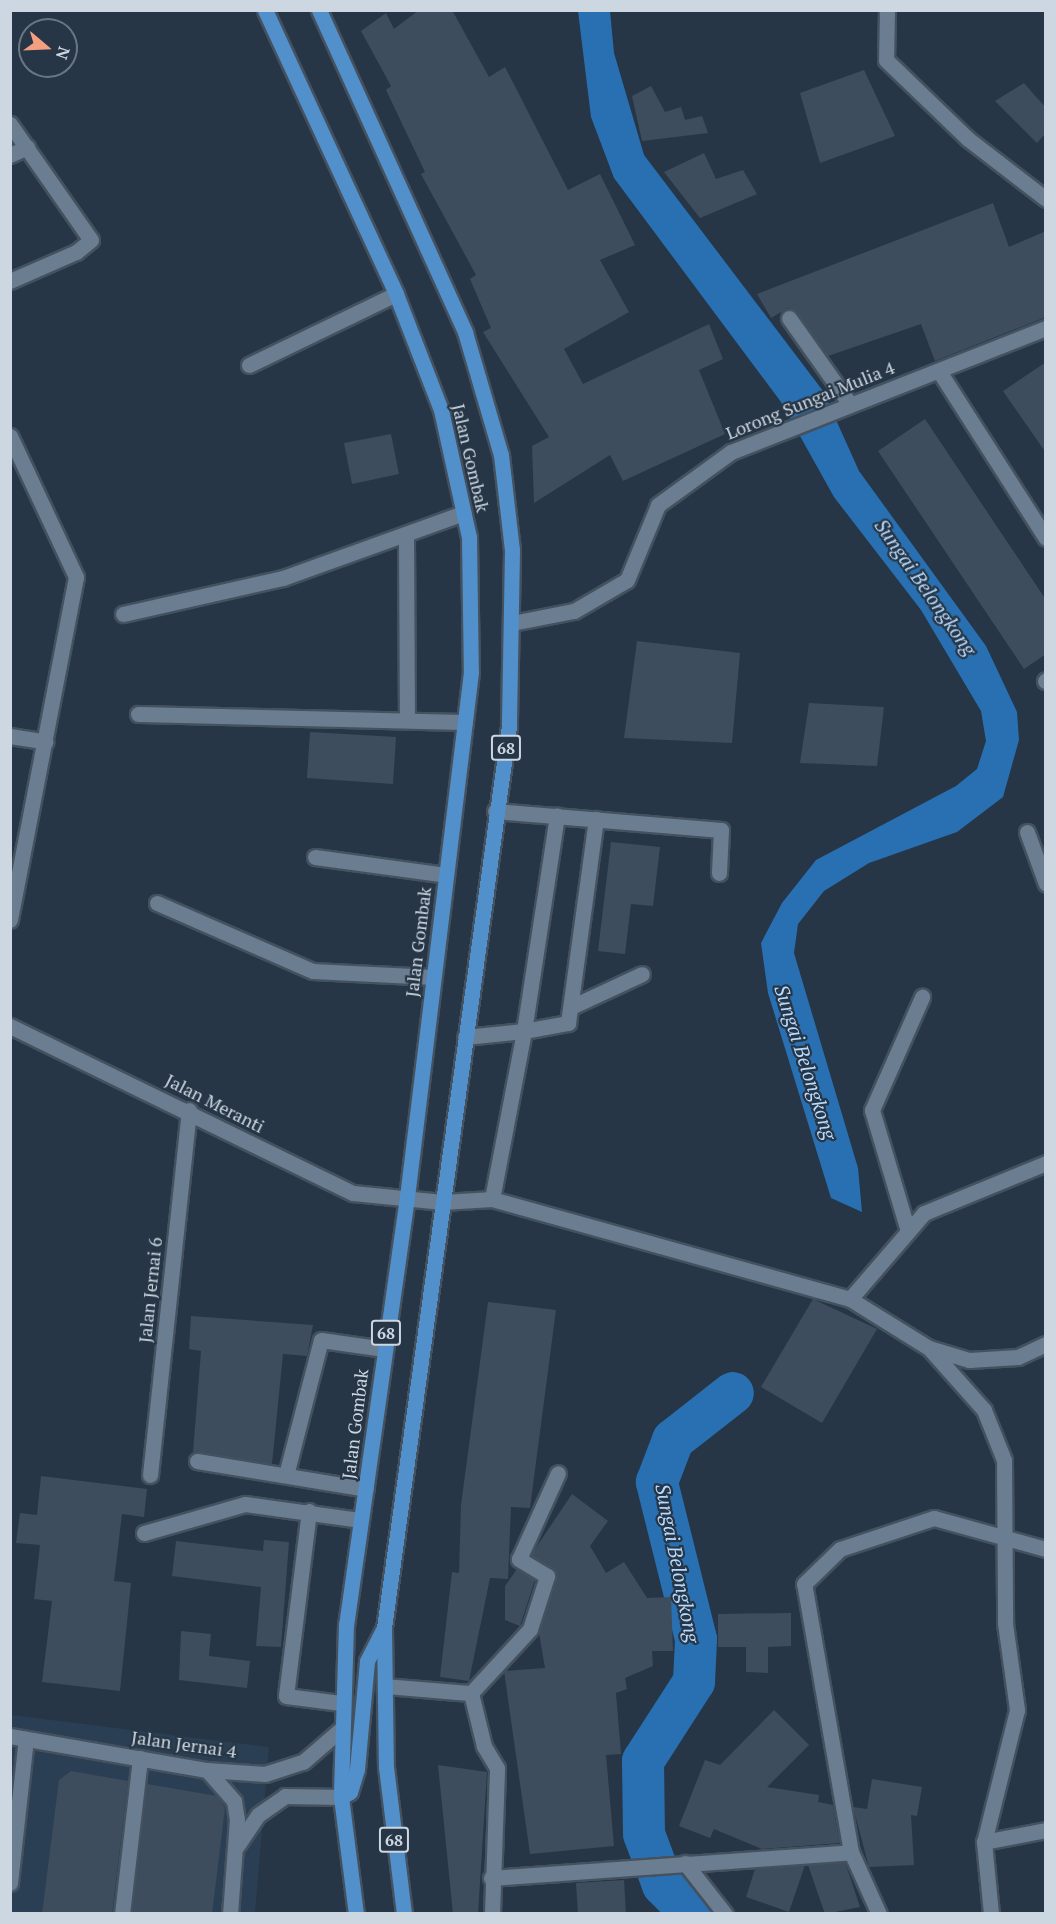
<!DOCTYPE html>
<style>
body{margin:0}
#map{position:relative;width:1056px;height:1924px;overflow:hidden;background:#263646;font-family:"PT Serif",serif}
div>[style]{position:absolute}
.built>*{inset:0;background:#2b3f54}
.water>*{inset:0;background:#2870b2}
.river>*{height:42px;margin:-21px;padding:0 21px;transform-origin:21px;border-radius:21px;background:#2870b2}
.building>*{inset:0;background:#3d4d5e}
.roads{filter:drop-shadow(2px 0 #44515f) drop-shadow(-2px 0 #44515f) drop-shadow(0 2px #44515f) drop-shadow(0 -2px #44515f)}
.minor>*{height:15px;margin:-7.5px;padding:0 7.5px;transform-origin:7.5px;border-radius:7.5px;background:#6b7d90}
.major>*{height:15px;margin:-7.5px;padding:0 7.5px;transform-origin:7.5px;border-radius:7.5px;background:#5290cb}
span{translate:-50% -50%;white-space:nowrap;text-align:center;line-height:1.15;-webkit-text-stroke:4.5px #263646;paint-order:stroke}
.shield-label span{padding:2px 4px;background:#263646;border:2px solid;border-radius:4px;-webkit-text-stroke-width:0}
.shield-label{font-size:16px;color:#cdd7e1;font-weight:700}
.street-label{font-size:18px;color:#cdd7e1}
.water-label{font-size:20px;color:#b8dafe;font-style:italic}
.frame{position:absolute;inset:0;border:12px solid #cdd7e1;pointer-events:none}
.north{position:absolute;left:18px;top:18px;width:60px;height:60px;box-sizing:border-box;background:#263646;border:2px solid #697684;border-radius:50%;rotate:109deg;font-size:16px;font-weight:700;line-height:24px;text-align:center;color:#cdd7e1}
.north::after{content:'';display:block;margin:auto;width:21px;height:27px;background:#f39f82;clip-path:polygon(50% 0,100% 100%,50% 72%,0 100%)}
</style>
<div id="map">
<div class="built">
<div style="clip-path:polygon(11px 1715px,269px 1747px,255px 1913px,11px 1914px)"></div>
</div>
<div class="water">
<div style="clip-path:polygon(578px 11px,610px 11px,614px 53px,644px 155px,823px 391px,859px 471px,986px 646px,1017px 712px,1019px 740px,1003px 797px,957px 832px,869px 863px,824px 891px,798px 924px,794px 953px,858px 1168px,862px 1212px,831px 1198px,768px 993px,761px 943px,782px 903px,816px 860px,956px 786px,977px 769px,986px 741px,981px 711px,921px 610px,834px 497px,781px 402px,614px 178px,591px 117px)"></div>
<div style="clip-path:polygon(675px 1873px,698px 1900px,712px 1913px,670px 1913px,658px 1892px,639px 1877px)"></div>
</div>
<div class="river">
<div style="left:692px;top:1914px;width:41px;rotate:-135deg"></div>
<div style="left:663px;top:1885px;width:54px;rotate:-110.4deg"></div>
<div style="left:644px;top:1834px;width:73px;rotate:-90.8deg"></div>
<div style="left:643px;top:1761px;width:94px;rotate:-57.2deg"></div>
<div style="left:694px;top:1682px;width:43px;rotate:-87.3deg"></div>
<div style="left:696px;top:1639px;width:162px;rotate:-104deg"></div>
<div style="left:657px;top:1482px;width:45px;rotate:-69.1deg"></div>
<div style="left:673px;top:1440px;width:76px;rotate:-38.1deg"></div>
</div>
<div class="building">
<div style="clip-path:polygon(419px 10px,452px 10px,489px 77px,505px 67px,568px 190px,600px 174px,635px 245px,600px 260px,629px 312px,564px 349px,583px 384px,709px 324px,723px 359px,699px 370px,725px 434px,623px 481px,610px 455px,534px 503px,532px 446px,549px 437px,483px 332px,491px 328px,470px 279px,476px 275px,421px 174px,425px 172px,386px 90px,391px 86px,361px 31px,386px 13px,394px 29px)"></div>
<div style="clip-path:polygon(864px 70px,895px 136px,820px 163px,800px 93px)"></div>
<div style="clip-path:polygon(1024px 83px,1046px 108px,1046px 133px,1037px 143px,995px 101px)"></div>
<div style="clip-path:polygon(651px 86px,665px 112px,681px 107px,685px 120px,702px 116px,708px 133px,642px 141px,632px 96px)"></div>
<div style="clip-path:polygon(704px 153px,716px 179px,743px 170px,757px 194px,700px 218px,664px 172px)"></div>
<div style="clip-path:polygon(993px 203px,1009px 247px,1046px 231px,1046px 317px,935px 361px,921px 324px,828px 356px,797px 312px,788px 308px,771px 318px,757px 294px)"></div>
<div style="clip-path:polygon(1046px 362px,1046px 453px,1003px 391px)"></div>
<div style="clip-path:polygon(925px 419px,1046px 600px,1046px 654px,1024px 669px,878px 451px)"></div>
<div style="clip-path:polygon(391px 434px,399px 474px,352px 484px,344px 443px)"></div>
<div style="clip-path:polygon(637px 641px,740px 653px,732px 743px,624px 738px)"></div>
<div style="clip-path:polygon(809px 703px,884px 707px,877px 766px,800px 763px)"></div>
<div style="clip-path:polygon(310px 732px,396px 737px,393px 784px,307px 778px)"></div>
<div style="clip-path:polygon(611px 842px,660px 847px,653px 906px,631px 904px,625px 954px,598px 951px)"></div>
<div style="clip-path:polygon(813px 1299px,877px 1329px,822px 1423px,761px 1387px)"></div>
<div style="clip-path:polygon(488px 1302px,556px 1310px,530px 1508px,511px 1507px,508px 1579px,490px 1578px,469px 1681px,440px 1677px,452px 1572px,459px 1573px,461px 1505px)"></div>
<div style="clip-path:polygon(191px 1316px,313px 1325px,307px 1356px,283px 1354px,272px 1464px,193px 1452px,201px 1351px,189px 1349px)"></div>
<div style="clip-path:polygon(41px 1476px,147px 1489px,144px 1517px,122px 1514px,114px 1581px,131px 1583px,120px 1691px,42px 1682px,52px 1601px,34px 1599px,40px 1545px,16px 1543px,20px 1513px,37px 1515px)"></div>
<div style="clip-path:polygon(572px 1494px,608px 1521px,590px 1546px,606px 1573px,624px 1562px,647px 1598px,671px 1597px,673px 1651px,652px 1651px,653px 1666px,625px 1678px,627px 1689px,616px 1693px,621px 1754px,606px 1755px,614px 1846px,530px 1854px,504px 1671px,545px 1668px,539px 1633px,557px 1575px,531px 1555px)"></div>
<div style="clip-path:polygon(264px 1540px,289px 1542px,281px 1647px,256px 1646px,261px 1587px,172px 1576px,176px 1541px,263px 1551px)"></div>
<div style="clip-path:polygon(517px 1569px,535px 1580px,520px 1626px,505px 1620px,505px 1586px)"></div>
<div style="clip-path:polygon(791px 1613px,791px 1646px,768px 1647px,768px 1673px,746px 1672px,746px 1647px,718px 1647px,718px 1614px)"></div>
<div style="clip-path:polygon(181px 1631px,211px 1634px,209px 1656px,250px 1661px,247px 1688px,179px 1680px)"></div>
<div style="clip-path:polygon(774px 1710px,809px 1745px,767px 1787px,819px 1795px,818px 1802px,833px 1805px,840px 1843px,762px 1849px,714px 1829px,710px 1838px,679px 1826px,705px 1760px,720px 1765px)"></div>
<div style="clip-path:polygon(438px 1765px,487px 1772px,478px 1914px,453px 1914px)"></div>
<div style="clip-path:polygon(71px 1771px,128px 1781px,112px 1914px,42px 1914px,59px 1780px)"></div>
<div style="clip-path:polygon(872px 1779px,922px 1787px,917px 1816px,911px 1815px,914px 1865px,869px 1867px,853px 1807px,867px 1809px)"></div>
<div style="clip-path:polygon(147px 1784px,217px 1796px,225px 1808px,212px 1914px,132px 1914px)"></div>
<div style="clip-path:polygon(845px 1862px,860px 1907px,825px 1914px,808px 1865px)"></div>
<div style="clip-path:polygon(805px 1865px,789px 1912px,746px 1897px,755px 1869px)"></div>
<div style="clip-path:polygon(624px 1880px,626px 1914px,578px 1914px,576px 1883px)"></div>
</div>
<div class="roads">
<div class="minor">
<div style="left:887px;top:10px;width:50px;rotate:91.1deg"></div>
<div style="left:886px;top:60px;width:114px;rotate:43.9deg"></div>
<div style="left:968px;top:139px;width:98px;rotate:37.6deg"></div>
<div style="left:10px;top:124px;width:141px;rotate:55.1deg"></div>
<div style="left:91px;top:240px;width:19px;rotate:141deg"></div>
<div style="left:76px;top:252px;width:72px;rotate:156.3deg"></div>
<div style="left:10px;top:155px;width:19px;rotate:-25deg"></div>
<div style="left:789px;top:318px;width:105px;rotate:54.7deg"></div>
<div style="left:249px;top:365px;width:163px;rotate:-25.8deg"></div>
<div style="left:939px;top:371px;width:198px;rotate:57.4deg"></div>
<div style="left:10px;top:436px;width:156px;rotate:64.9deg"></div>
<div style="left:76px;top:577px;width:349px;rotate:100.9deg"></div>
<div style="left:406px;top:534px;width:186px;rotate:89.7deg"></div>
<div style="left:123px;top:614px;width:164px;rotate:-12.7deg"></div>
<div style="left:283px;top:578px;width:192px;rotate:-19.8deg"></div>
<div style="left:512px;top:623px;width:63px;rotate:-11deg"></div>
<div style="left:574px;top:611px;width:61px;rotate:-30.3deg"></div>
<div style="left:627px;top:580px;width:81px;rotate:-67.5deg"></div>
<div style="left:658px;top:505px;width:90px;rotate:-36deg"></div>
<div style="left:731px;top:452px;width:339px;rotate:-21.5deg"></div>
<div style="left:1045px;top:681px;width:1px;rotate:-45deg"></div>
<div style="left:138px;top:714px;width:327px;rotate:1.4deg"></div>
<div style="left:10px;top:736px;width:36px;rotate:9deg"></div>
<div style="left:495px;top:811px;width:227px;rotate:4.8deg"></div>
<div style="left:721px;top:830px;width:43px;rotate:92.7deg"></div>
<div style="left:1027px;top:832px;width:55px;rotate:69.9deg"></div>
<div style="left:315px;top:857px;width:132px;rotate:7.8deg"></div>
<div style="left:157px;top:903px;width:170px;rotate:23.6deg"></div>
<div style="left:313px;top:971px;width:120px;rotate:2.9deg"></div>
<div style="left:571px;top:1007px;width:78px;rotate:-24.9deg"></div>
<div style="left:10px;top:1026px;width:381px;rotate:26deg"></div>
<div style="left:353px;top:1193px;width:90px;rotate:5.7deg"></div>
<div style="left:443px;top:1202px;width:49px;rotate:-3.5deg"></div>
<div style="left:492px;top:1199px;width:372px;rotate:15.6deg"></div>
<div style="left:850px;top:1299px;width:93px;rotate:31.8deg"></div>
<div style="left:929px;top:1348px;width:83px;rotate:48.4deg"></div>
<div style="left:984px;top:1410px;width:54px;rotate:68.2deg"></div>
<div style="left:1004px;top:1460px;width:163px;rotate:89.6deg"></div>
<div style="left:1005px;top:1623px;width:88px;rotate:82.1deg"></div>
<div style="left:1017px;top:1710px;width:136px;rotate:104deg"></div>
<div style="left:984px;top:1842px;width:72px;rotate:84.4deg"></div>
<div style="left:465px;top:1037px;width:59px;rotate:-5.8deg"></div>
<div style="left:524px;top:1031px;width:218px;rotate:-81.3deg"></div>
<div style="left:492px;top:1199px;width:171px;rotate:-79.2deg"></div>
<div style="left:524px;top:1031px;width:45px;rotate:-10.3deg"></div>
<div style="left:568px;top:1023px;width:206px;rotate:-82.2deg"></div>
<div style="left:908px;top:1231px;width:126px;rotate:-106.6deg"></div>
<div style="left:872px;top:1110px;width:124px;rotate:-66.1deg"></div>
<div style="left:850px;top:1299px;width:113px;rotate:-49.3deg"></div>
<div style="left:924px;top:1213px;width:132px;rotate:-22.3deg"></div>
<div style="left:929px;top:1348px;width:42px;rotate:16.7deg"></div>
<div style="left:969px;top:1360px;width:49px;rotate:-3.5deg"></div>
<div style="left:1018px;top:1357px;width:31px;rotate:-25deg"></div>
<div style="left:197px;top:1461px;width:171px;rotate:9.4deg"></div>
<div style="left:150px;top:1475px;width:367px;rotate:-83.9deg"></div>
<div style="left:286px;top:1475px;width:139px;rotate:-75.5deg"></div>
<div style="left:321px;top:1340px;width:64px;rotate:8.1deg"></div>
<div style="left:309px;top:1511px;width:186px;rotate:97.1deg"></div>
<div style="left:286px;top:1696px;width:55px;rotate:7.3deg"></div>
<div style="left:144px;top:1533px;width:105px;rotate:-16deg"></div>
<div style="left:245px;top:1504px;width:117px;rotate:7.9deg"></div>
<div style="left:385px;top:1686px;width:86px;rotate:4.7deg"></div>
<div style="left:10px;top:1736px;width:200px;rotate:9.8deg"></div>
<div style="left:207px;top:1770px;width:58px;rotate:3.9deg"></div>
<div style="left:265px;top:1774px;width:40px;rotate:-18deg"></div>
<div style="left:303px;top:1762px;width:49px;rotate:-40.9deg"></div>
<div style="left:207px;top:1770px;width:41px;rotate:48.9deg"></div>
<div style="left:234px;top:1801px;width:18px;rotate:81deg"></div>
<div style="left:237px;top:1819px;width:95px;rotate:94.2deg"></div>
<div style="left:984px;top:1842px;width:63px;rotate:-11deg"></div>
<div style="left:237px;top:1846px;width:37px;rotate:-56deg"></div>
<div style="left:258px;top:1815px;width:33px;rotate:-35deg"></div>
<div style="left:285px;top:1796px;width:56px;rotate:1deg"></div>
<div style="left:685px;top:1863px;width:65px;rotate:51.9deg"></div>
<div style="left:491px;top:1878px;width:361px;rotate:-4.1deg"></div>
<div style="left:10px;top:1883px;width:145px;rotate:-83.7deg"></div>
<div style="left:122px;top:1914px;width:157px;rotate:-83.4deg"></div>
<div style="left:492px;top:1914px;width:146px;rotate:-88deg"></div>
<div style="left:497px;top:1768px;width:26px;rotate:-121deg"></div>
<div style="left:484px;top:1746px;width:55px;rotate:-103.8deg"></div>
<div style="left:471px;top:1693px;width:87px;rotate:-47.3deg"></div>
<div style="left:530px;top:1629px;width:56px;rotate:-72.2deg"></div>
<div style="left:547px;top:1576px;width:33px;rotate:-149deg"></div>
<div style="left:519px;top:1559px;width:94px;rotate:-65.6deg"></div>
<div style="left:879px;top:1914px;width:68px;rotate:-114.3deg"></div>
<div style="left:851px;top:1852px;width:272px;rotate:-99.9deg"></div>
<div style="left:804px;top:1584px;width:50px;rotate:-44.2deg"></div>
<div style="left:840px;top:1549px;width:99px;rotate:-18.3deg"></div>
<div style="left:934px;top:1518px;width:116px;rotate:15.5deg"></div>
</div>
<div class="major">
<div style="left:265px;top:10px;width:313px;rotate:65.2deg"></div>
<div style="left:396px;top:294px;width:124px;rotate:68.8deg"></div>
<div style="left:441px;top:410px;width:130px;rotate:77.6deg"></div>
<div style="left:469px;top:537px;width:135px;rotate:89.2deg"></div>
<div style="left:471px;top:672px;width:529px;rotate:96.95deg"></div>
<div style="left:407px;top:1197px;width:431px;rotate:98.1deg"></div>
<div style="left:346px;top:1624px;width:173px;rotate:91.7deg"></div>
<div style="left:341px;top:1797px;width:118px;rotate:82.7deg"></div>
<div style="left:319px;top:10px;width:354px;rotate:65.6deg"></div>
<div style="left:465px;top:332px;width:128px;rotate:73.7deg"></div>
<div style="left:501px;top:455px;width:96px;rotate:83.4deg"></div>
<div style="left:512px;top:550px;width:176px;rotate:91deg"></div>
<div style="left:509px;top:726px;width:911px;rotate:97.89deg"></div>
<div style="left:384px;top:1628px;width:139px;rotate:89.2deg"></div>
<div style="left:386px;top:1767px;width:148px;rotate:83deg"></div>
<div style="left:341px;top:1797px;width:10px;rotate:-29deg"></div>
<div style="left:350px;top:1792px;width:24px;rotate:-73deg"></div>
<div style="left:357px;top:1769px;width:108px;rotate:-84.7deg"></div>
<div style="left:367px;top:1661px;width:34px;rotate:-63deg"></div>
</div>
</div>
<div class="shield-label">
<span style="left:506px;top:748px">68</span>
<span style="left:386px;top:1333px">68</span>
<span style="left:394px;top:1840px">68</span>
</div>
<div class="street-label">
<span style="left:810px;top:400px;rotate:-22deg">Lorong Sungai Mulia 4</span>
<span style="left:471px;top:458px;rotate:77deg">Jalan Gombak</span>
<span style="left:418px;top:942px;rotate:-83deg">Jalan Gombak</span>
<span style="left:215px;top:1103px;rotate:27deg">Jalan Meranti</span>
<span style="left:150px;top:1290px;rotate:-84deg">Jalan Jernai 6</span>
<span style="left:355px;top:1424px;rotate:-83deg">Jalan Gombak</span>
<span style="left:184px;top:1744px;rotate:8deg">Jalan Jernai 4</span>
</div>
<div class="water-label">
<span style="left:926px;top:587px;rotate:55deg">Sungai Belongkong</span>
<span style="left:806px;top:1062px;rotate:72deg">Sungai Belongkong</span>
<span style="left:678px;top:1563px;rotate:79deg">Sungai Belongkong</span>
</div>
<div class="frame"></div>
<div class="north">N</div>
</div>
